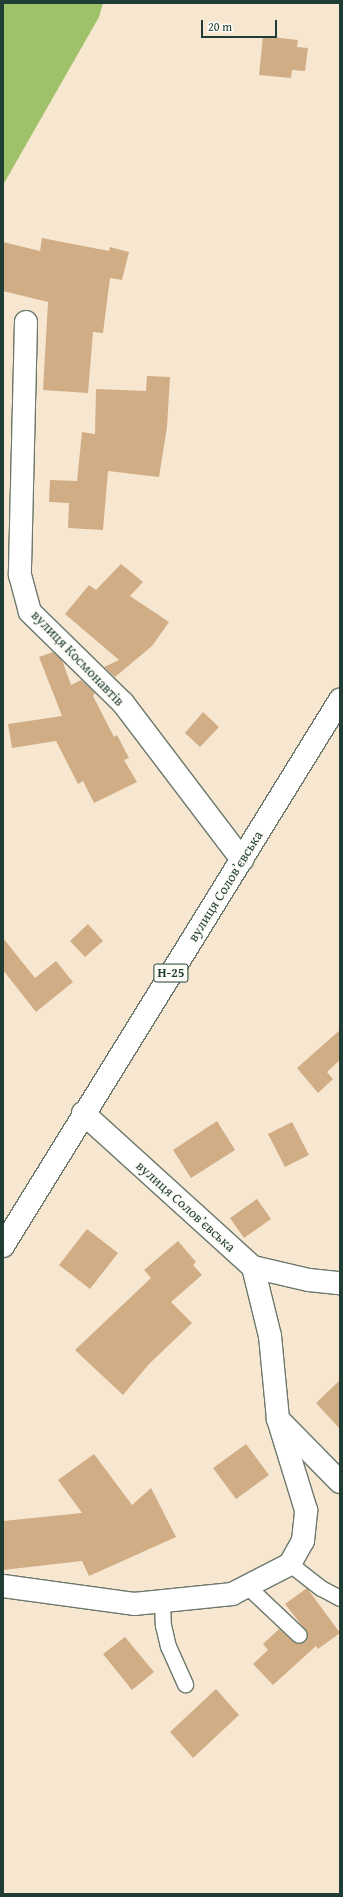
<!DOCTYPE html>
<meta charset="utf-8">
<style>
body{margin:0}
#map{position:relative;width:343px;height:1897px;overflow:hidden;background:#f7e7d1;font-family:"Gentium Book Plus",serif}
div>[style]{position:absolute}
.green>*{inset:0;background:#9fc16a}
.building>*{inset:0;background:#d1ad86}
.roads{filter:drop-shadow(1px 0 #6b786b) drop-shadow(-1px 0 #6b786b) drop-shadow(0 1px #6b786b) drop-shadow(0 -1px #6b786b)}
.service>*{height:15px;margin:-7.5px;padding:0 7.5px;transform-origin:7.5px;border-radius:7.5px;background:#fff}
.minor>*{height:22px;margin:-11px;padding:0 11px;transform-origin:11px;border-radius:11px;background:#fff}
.primary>*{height:22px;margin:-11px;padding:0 11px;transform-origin:11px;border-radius:11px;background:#fff}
span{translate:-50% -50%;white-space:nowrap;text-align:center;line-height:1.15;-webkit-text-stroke:3.5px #fdfcf7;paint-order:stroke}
.shield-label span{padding:1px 3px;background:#fdfcf7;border:1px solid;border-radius:3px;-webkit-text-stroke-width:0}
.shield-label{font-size:13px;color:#1f3d34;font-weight:700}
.street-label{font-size:14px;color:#1f3d34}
.frame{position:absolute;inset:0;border:4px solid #1f3d34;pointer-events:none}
.scale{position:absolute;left:201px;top:20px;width:76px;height:18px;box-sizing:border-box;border:2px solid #1f3d34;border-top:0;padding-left:5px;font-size:12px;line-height:14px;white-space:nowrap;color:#1f3d34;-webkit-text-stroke:3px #fdfcf7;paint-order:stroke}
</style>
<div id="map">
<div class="green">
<div style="clip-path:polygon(3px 3px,103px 3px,99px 17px,3px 185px)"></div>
</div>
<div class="building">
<div style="clip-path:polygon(263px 36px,298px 40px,297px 47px,308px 48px,305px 71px,292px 70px,291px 78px,259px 75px)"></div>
<div style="clip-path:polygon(42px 238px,109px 251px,110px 247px,129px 252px,122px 280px,110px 278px,103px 333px,93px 332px,88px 393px,43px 390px,48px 302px,3px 291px,3px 242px,40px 251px)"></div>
<div style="clip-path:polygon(147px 376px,170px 377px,167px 427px,159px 477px,108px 471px,103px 530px,68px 528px,69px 503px,49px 502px,50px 480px,77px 481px,82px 432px,95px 434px,96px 389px,146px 391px)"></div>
<div style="clip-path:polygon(121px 564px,143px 582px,130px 596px,169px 622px,152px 646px,115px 677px,104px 667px,119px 660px,65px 614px,89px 585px,96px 590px)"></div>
<div style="clip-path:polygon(53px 652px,62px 660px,71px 685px,81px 680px,95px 693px,93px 696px,114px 737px,117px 735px,129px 758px,124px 760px,137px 782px,94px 803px,83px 781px,78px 784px,56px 741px,12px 748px,8px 724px,62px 716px,39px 657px)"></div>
<div style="clip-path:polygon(203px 712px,219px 727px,200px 747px,185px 733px)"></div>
<div style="clip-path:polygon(88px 924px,103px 941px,85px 957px,70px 941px)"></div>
<div style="clip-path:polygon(3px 938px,35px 978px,56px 961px,73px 982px,36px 1012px,3px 970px)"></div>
<div style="clip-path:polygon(340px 1030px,340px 1060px,327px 1072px,333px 1079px,318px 1093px,297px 1068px)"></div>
<div style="clip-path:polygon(217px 1121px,235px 1150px,191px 1178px,173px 1150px)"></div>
<div style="clip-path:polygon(292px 1122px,309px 1155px,285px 1167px,268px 1134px)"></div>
<div style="clip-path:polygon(257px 1199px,271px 1219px,244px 1238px,230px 1218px)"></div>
<div style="clip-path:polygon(87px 1229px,118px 1253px,90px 1289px,59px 1265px)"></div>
<div style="clip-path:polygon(178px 1241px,196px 1262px,193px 1265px,202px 1275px,171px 1302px,192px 1323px,149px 1364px,123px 1395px,75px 1350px,151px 1278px,144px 1270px)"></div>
<div style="clip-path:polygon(340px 1380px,340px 1429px,316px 1403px)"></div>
<div style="clip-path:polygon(246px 1444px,269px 1475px,236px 1499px,213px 1468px)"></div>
<div style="clip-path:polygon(94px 1454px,132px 1505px,151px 1488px,176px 1537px,89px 1576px,82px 1561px,3px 1570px,3px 1521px,82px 1513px,58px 1480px)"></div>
<div style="clip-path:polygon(307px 1588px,340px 1633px,318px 1649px,316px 1646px,273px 1685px,253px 1664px,268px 1650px,263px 1644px,279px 1629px,297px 1644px,306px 1641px,307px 1632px,285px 1604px)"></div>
<div style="clip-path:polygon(125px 1637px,154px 1672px,132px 1690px,103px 1654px)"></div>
<div style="clip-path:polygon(216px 1689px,239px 1715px,193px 1758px,170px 1732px)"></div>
</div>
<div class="roads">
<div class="service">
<div style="left:290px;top:1564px;width:39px;rotate:38deg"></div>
<div style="left:321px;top:1588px;width:21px;rotate:28deg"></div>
<div style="left:247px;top:1586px;width:71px;rotate:43.3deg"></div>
<div style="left:162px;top:1601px;width:24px;rotate:88deg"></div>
<div style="left:163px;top:1625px;width:22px;rotate:77deg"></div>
<div style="left:168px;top:1646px;width:42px;rotate:65.9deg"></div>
</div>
<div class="minor">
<div style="left:26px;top:322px;width:253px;rotate:91.4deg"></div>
<div style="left:20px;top:575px;width:38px;rotate:75deg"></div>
<div style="left:30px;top:612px;width:130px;rotate:44.4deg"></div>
<div style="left:123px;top:703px;width:197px;rotate:52.8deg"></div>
<div style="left:83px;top:1113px;width:229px;rotate:42.2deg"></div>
<div style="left:253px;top:1267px;width:57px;rotate:13.1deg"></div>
<div style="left:309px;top:1280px;width:31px;rotate:6deg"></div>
<div style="left:253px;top:1267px;width:71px;rotate:76.2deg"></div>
<div style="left:270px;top:1336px;width:83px;rotate:84.5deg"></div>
<div style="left:278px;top:1419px;width:88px;rotate:45.5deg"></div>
<div style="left:3px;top:1586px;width:132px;rotate:7.8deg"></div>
<div style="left:134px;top:1604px;width:99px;rotate:-5.8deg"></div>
<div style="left:232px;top:1594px;width:65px;rotate:-27.3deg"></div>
<div style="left:290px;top:1564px;width:26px;rotate:-61deg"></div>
<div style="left:303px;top:1541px;width:31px;rotate:-84deg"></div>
<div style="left:306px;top:1510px;width:95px;rotate:-107.1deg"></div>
</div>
<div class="primary">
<div style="left:3px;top:1246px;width:642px;rotate:-58.32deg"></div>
</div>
</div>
<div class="shield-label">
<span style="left:171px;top:973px">Н-25</span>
</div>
<div class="street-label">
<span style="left:78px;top:658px;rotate:46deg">вулиця Космонавтів</span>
<span style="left:225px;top:886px;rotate:-58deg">вулиця Соловʼєвська</span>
<span style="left:186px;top:1206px;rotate:42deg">вулиця Соловʼєвська</span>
</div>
<div class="frame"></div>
<div class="scale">20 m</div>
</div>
